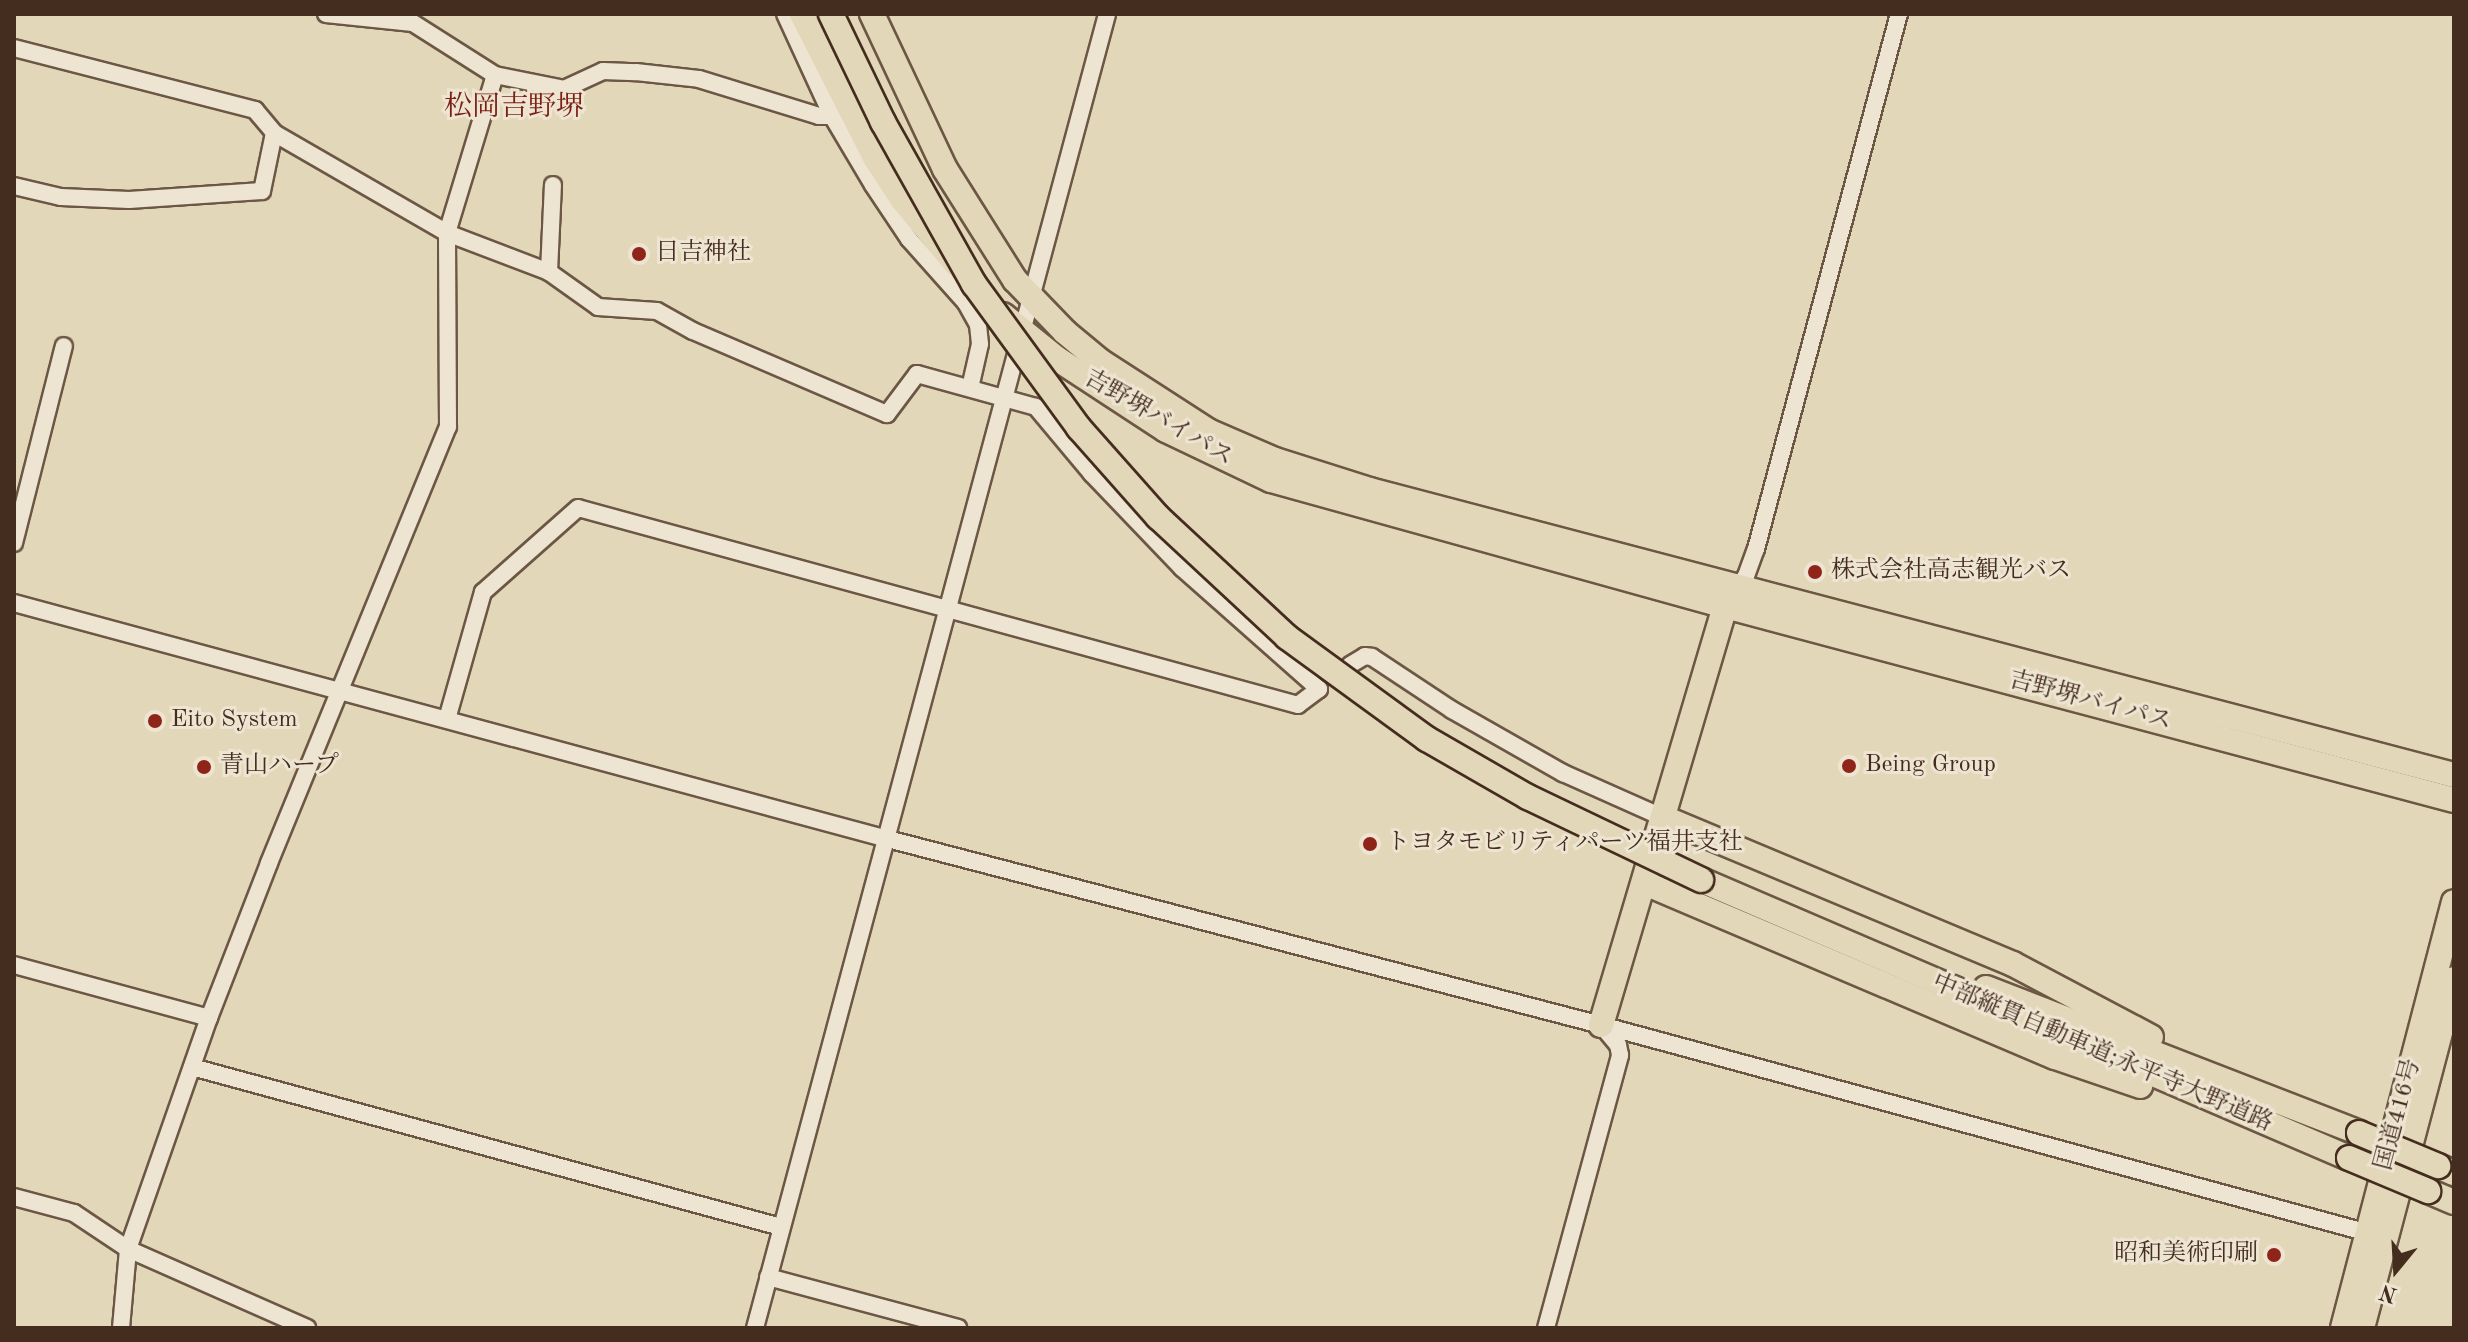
<!DOCTYPE html>
<meta charset="utf-8">
<style>
body{margin:0}
#map{position:relative;width:2468px;height:1342px;overflow:hidden;background:#e3d7b9;font-family:"Old Standard TT","Noto Serif JP",serif}
div>[style]{position:absolute}
.roads{filter:drop-shadow(2px 0 #6c5745) drop-shadow(-2px 0 #6c5745) drop-shadow(0 2px #6c5745) drop-shadow(0 -2px #6c5745)}
.minor>*{height:16px;margin:-8px;padding:0 8px;transform-origin:8px;border-radius:8px;background:#ede5d2}
.highway>*{height:24px;margin:-12px;padding:0 12px;transform-origin:12px;border-radius:12px;background:#e3d7b9}
.bridges{filter:drop-shadow(2px 0 #442c1e) drop-shadow(-2px 0 #442c1e) drop-shadow(0 2px #442c1e) drop-shadow(0 -2px #442c1e)}
.highway-bridge>*{height:24px;margin:-12px;padding:0 12px;transform-origin:12px;border-radius:12px;background:#e3d7b9}
.dots>*{width:22px;height:22px;translate:-50% -50%;box-sizing:border-box;border:4px solid #ede5d2;border-radius:50%}
span{translate:-50% -50%;white-space:nowrap;text-align:center;line-height:1.15;-webkit-text-stroke:6px #ede5d2;paint-order:stroke}
.poi-label{font-size:24px;color:#442c1e}
.left{translate:0 -50%;text-align:left}
.right{translate:-100% -50%;text-align:right}
.street-label{font-size:24px;color:#442c1e}
.quarter-label{font-size:28px;color:#7a1f14}
.frame{position:absolute;inset:0;border:16px solid #442c1e;pointer-events:none}
.north{position:absolute;left:2356px;top:1230px;width:80px;height:80px;-webkit-text-stroke:6px #ede5d2;paint-order:stroke;rotate:198deg;font-size:22px;font-weight:700;line-height:32px;text-align:center;color:#442c1e}
.north::after{content:'';display:block;margin:auto;width:28px;height:36px;background:#442c1e;clip-path:polygon(50% 0,100% 100%,50% 72%,0 100%)}
</style>
<div id="map">
<div class="roads">
<div class="minor">
<div style="left:326px;top:14px;width:87px;rotate:5.9deg"></div>
<div style="left:413px;top:23px;width:97px;rotate:32.4deg"></div>
<div style="left:495px;top:75px;width:70px;rotate:11.5deg"></div>
<div style="left:564px;top:89px;width:43px;rotate:-24.8deg"></div>
<div style="left:603px;top:71px;width:33px;rotate:2deg"></div>
<div style="left:636px;top:72px;width:63px;rotate:6.3deg"></div>
<div style="left:699px;top:79px;width:126px;rotate:17.1deg"></div>
<div style="left:819px;top:116px;width:13px"></div>
<div style="left:785px;top:14px;width:112px;rotate:65.3deg"></div>
<div style="left:832px;top:116px;width:80px;rotate:59.3deg"></div>
<div style="left:873px;top:185px;width:65px;rotate:56.3deg"></div>
<div style="left:909px;top:239px;width:86px;rotate:48.3deg"></div>
<div style="left:966px;top:303px;width:25px;rotate:61deg"></div>
<div style="left:978px;top:325px;width:19px;rotate:84deg"></div>
<div style="left:980px;top:344px;width:45px;rotate:102.8deg"></div>
<div style="left:14px;top:48px;width:249px;rotate:14.4deg"></div>
<div style="left:255px;top:110px;width:30px;rotate:50deg"></div>
<div style="left:274px;top:133px;width:200px;rotate:30deg"></div>
<div style="left:447px;top:233px;width:109px;rotate:20.9deg"></div>
<div style="left:549px;top:272px;width:60px;rotate:35.5deg"></div>
<div style="left:598px;top:307px;width:59px;rotate:3.9deg"></div>
<div style="left:657px;top:311px;width:41px;rotate:29.1deg"></div>
<div style="left:693px;top:331px;width:211px;rotate:23.2deg"></div>
<div style="left:887px;top:414px;width:50px;rotate:-53.1deg"></div>
<div style="left:917px;top:374px;width:123px;rotate:15.5deg"></div>
<div style="left:1036px;top:407px;width:87px;rotate:50.1deg"></div>
<div style="left:1092px;top:474px;width:130px;rotate:46.2deg"></div>
<div style="left:1182px;top:568px;width:183px;rotate:41.5deg"></div>
<div style="left:1319px;top:689px;width:26px;rotate:143deg"></div>
<div style="left:1298px;top:705px;width:746px;rotate:-164.7deg"></div>
<div style="left:578px;top:508px;width:127px;rotate:138.5deg"></div>
<div style="left:483px;top:592px;width:132px;rotate:105.8deg"></div>
<div style="left:14px;top:186px;width:48px;rotate:13.2deg"></div>
<div style="left:61px;top:197px;width:68px;rotate:2.5deg"></div>
<div style="left:129px;top:200px;width:133px;rotate:-3.9deg"></div>
<div style="left:262px;top:191px;width:59px;rotate:-78.3deg"></div>
<div style="left:549px;top:272px;width:87px;rotate:-87.4deg"></div>
<div style="left:14px;top:543px;width:203px;rotate:-75.8deg"></div>
<div style="left:1736px;top:589px;width:16px;rotate:-52deg"></div>
<div style="left:1746px;top:576px;width:29px;rotate:-70deg"></div>
<div style="left:1756px;top:549px;width:554px;rotate:-75.04deg"></div>
<div style="left:14px;top:603px;width:901px;rotate:15.12deg"></div>
<div style="left:884px;top:838px;width:741px;rotate:14.62deg"></div>
<div style="left:1601px;top:1025px;width:803px;rotate:15.16deg"></div>
<div style="left:1350px;top:665px;width:17px;rotate:-31deg"></div>
<div style="left:1365px;top:656px;width:7px;rotate:8deg"></div>
<div style="left:1372px;top:657px;width:96px;rotate:33.5deg"></div>
<div style="left:1452px;top:710px;width:128px;rotate:29.6deg"></div>
<div style="left:1563px;top:773px;width:111px;rotate:24deg"></div>
<div style="left:14px;top:965px;width:202px;rotate:15.2deg"></div>
<div style="left:192px;top:1067px;width:610px;rotate:15.2deg"></div>
<div style="left:14px;top:1197px;width:62px;rotate:14.9deg"></div>
<div style="left:74px;top:1213px;width:65px;rotate:33.7deg"></div>
<div style="left:128px;top:1249px;width:196px;rotate:23.8deg"></div>
<div style="left:768px;top:1277px;width:197px;rotate:15deg"></div>
<div style="left:121px;top:1328px;width:79px;rotate:-84.9deg"></div>
<div style="left:128px;top:1249px;width:245px;rotate:-70.7deg"></div>
<div style="left:209px;top:1018px;width:166px;rotate:-68.8deg"></div>
<div style="left:269px;top:863px;width:471px;rotate:-67.7deg"></div>
<div style="left:448px;top:427px;width:194px;rotate:-90.3deg"></div>
<div style="left:447px;top:233px;width:165px;rotate:-73.1deg"></div>
<div style="left:755px;top:1328px;width:1360px;rotate:-75deg"></div>
<div style="left:1546px;top:1328px;width:283px;rotate:-74.8deg"></div>
<div style="left:1620px;top:1055px;width:10px;rotate:-101deg"></div>
<div style="left:1618px;top:1045px;width:25px;rotate:-130deg"></div>
</div>
<div class="highway">
<div style="left:802px;top:14px;width:163px;rotate:63deg"></div>
<div style="left:876px;top:159px;width:48px;rotate:57deg"></div>
<div style="left:902px;top:199px;width:85px;rotate:50.3deg"></div>
<div style="left:872px;top:14px;width:171px;rotate:64.8deg"></div>
<div style="left:945px;top:169px;width:131px;rotate:57.8deg"></div>
<div style="left:1015px;top:280px;width:72px;rotate:46.1deg"></div>
<div style="left:1065px;top:332px;width:45px;rotate:39.6deg"></div>
<div style="left:1100px;top:361px;width:129px;rotate:32.9deg"></div>
<div style="left:1208px;top:431px;width:73px;rotate:23.4deg"></div>
<div style="left:1275px;top:460px;width:100px;rotate:17.5deg"></div>
<div style="left:1370px;top:490px;width:1121px;rotate:14.73deg"></div>
<div style="left:1003px;top:315px;width:68px;rotate:39.1deg"></div>
<div style="left:1056px;top:358px;width:131px;rotate:33.2deg"></div>
<div style="left:1166px;top:430px;width:116px;rotate:25.5deg"></div>
<div style="left:1271px;top:480px;width:471px;rotate:15.5deg"></div>
<div style="left:1725px;top:606px;width:754px;rotate:14.9deg"></div>
<div style="left:1664px;top:818px;width:378px;rotate:22.7deg"></div>
<div style="left:2013px;top:964px;width:156px;rotate:27.9deg"></div>
<div style="left:1701px;top:880px;width:705px;rotate:23.22deg"></div>
<div style="left:1645px;top:883px;width:445px;rotate:23deg"></div>
<div style="left:2055px;top:1057px;width:90px;rotate:18.8deg"></div>
<div style="left:1986px;top:988px;width:400px;rotate:21.2deg"></div>
<div style="left:1601px;top:1025px;width:437px;rotate:-73.5deg"></div>
<div style="left:1725px;top:606px;width:13px;rotate:-61deg"></div>
<div style="left:2438px;top:1166px;width:17px;rotate:24deg"></div>
<div style="left:2428px;top:1191px;width:28px;rotate:23deg"></div>
<div style="left:2343px;top:1328px;width:440px;rotate:-75.4deg"></div>
<div style="left:2362px;top:1328px;width:361px;rotate:-75.2deg"></div>
</div>
</div>
<div class="bridges">
<div class="highway-bridge">
<div style="left:831px;top:14px;width:120px;rotate:64.3deg"></div>
<div style="left:883px;top:122px;width:186px;rotate:60.7deg"></div>
<div style="left:974px;top:284px;width:178px;rotate:53.9deg"></div>
<div style="left:1079px;top:428px;width:119px;rotate:48.4deg"></div>
<div style="left:1158px;top:517px;width:176px;rotate:42.9deg"></div>
<div style="left:1287px;top:637px;width:173px;rotate:36.1deg"></div>
<div style="left:1427px;top:739px;width:116px;rotate:29.9deg"></div>
<div style="left:1528px;top:797px;width:192px;rotate:25.6deg"></div>
<div style="left:2359px;top:1133px;width:86px;rotate:22.7deg"></div>
<div style="left:2349px;top:1158px;width:86px;rotate:22.7deg"></div>
</div>
</div>
<div class="dots">
<div style="left:639px;top:254px;background:#8f2418"></div>
<div style="left:1815px;top:572px;background:#8f2418"></div>
<div style="left:155px;top:721px;background:#8f2418"></div>
<div style="left:1849px;top:766px;background:#8f2418"></div>
<div style="left:204px;top:767px;background:#8f2418"></div>
<div style="left:1370px;top:844px;background:#8f2418"></div>
<div style="left:2274px;top:1255px;background:#8f2418"></div>
</div>
<div class="poi-label">
<span class="left" style="left:655px;top:254px">日吉神社</span>
<span class="left" style="left:1831px;top:572px">株式会社高志観光バス</span>
<span class="left" style="left:171px;top:721px">Eito System</span>
<span class="left" style="left:1865px;top:766px">Being Group</span>
<span class="left" style="left:220px;top:767px">青山ハープ</span>
<span class="left" style="left:1386px;top:844px">トヨタモビリティパーツ福井支社</span>
<span class="right" style="left:2258px;top:1255px">昭和美術印刷</span>
</div>
<div class="street-label">
<span style="left:1158px;top:419px;rotate:30deg">吉野堺バイパス</span>
<span style="left:2090px;top:702px;rotate:15deg">吉野堺バイパス</span>
<span style="left:2102px;top:1054px;rotate:23deg">中部縦貫自動車道;永平寺大野道路</span>
<span style="left:2399px;top:1115px;rotate:-75deg">国道416号</span>
</div>
<div class="quarter-label">
<span style="left:514px;top:108px">松岡吉野堺</span>
</div>
<div class="frame"></div>
<div class="north">N</div>
</div>
